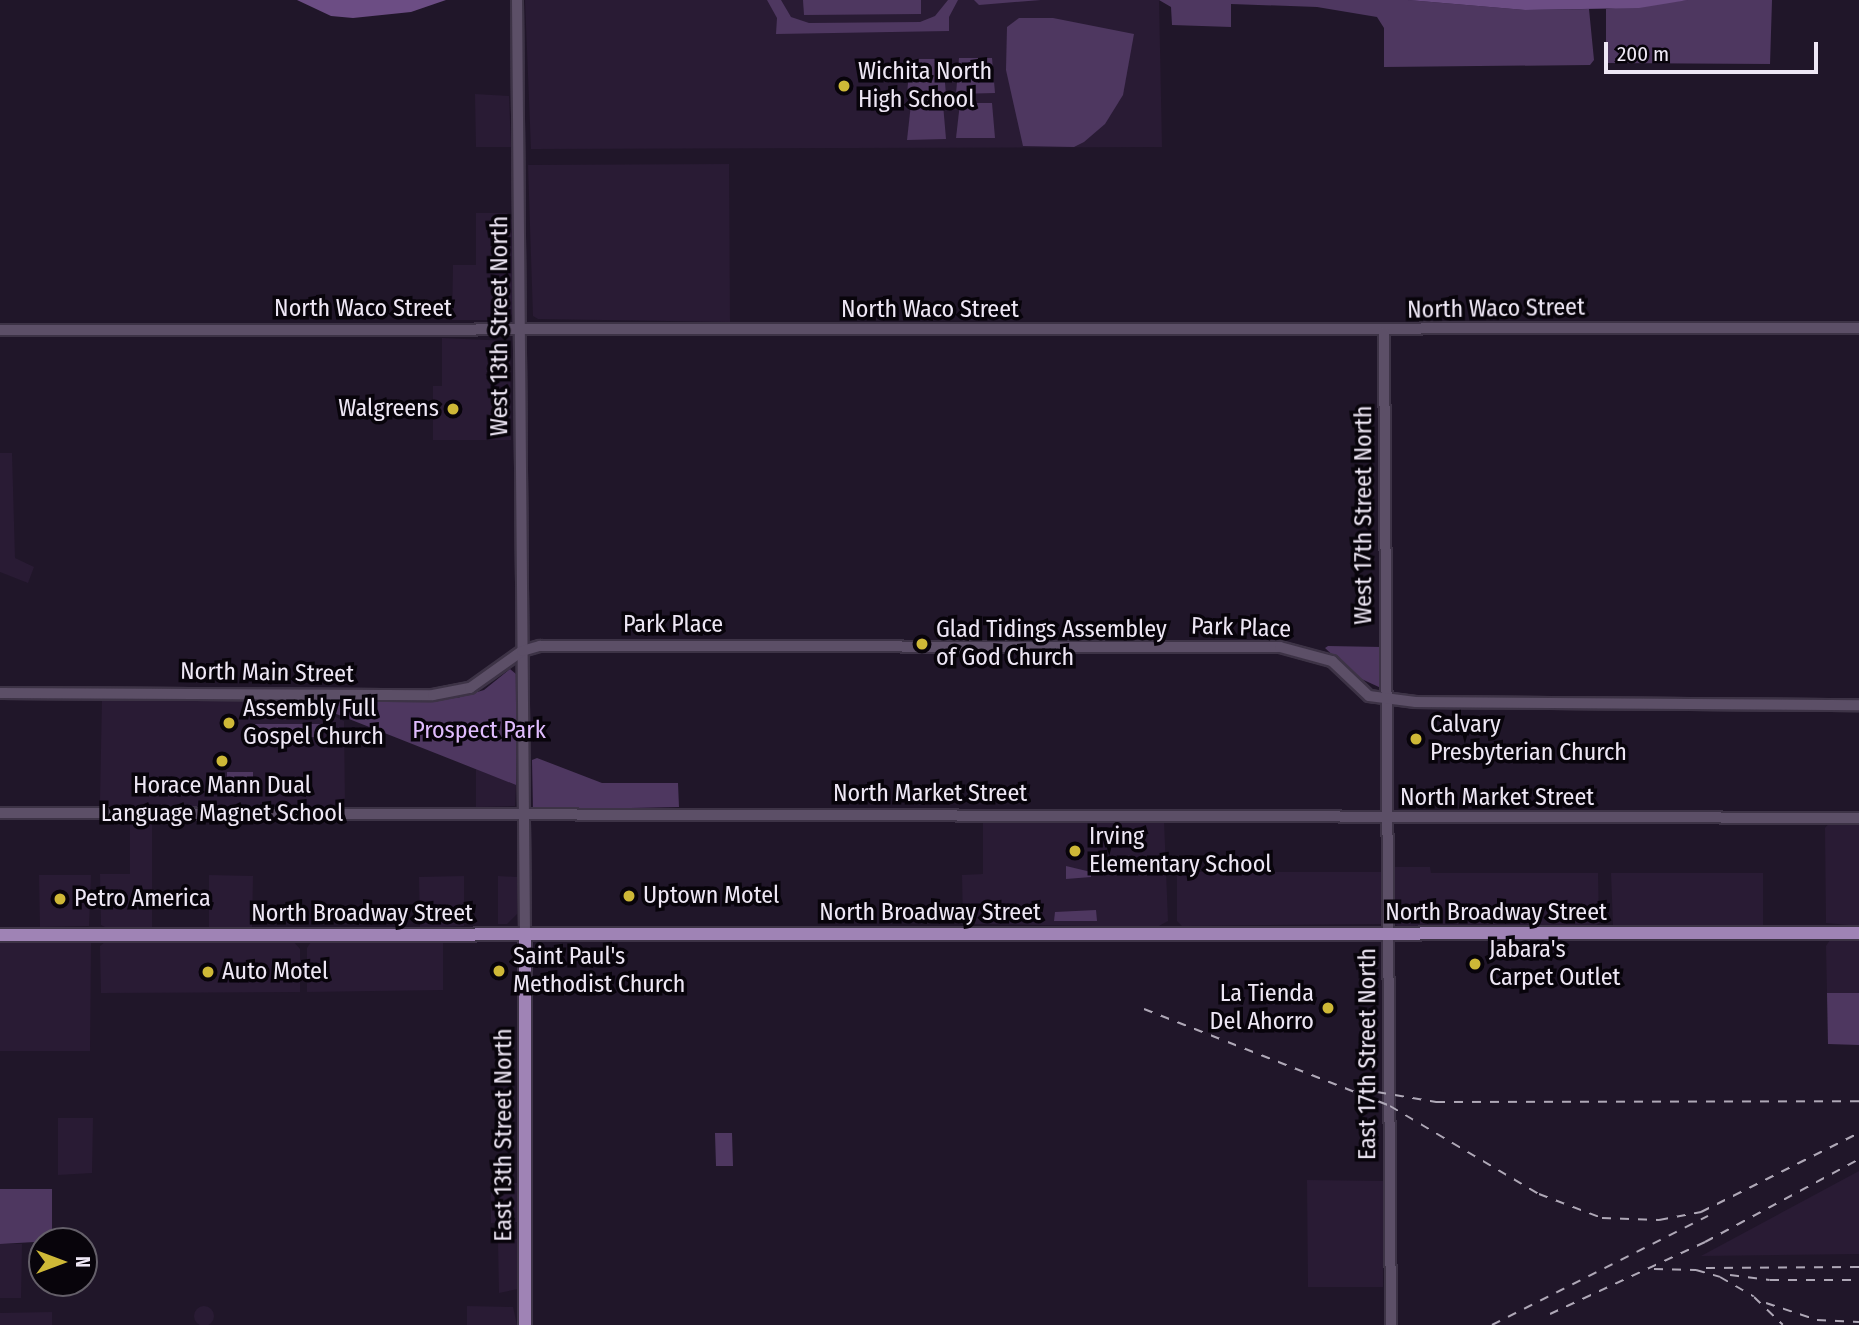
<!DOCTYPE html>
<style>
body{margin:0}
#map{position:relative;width:1859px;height:1325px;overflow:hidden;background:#201629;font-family:"Fira Sans Condensed",sans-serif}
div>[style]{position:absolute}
.built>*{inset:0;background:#291b34}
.round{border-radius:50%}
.green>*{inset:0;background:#4e3760}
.water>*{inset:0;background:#6c4d84}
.roads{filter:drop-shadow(2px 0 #3d3346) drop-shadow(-2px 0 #3d3346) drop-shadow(0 2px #3d3346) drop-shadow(0 -2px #3d3346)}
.minor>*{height:10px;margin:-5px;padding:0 5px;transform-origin:5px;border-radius:5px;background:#5c4f67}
.major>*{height:12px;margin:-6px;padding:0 6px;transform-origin:6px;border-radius:6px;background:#9f83b5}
.rail>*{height:2px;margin-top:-1px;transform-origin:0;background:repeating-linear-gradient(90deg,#afa8b7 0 9px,transparent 0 18px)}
.dots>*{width:19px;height:19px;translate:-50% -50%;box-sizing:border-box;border:4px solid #08040b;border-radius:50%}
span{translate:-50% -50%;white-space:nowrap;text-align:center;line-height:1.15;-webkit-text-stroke:7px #08040b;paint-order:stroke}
.poi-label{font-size:24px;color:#eee7f5}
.left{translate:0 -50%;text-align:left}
.right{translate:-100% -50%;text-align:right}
.street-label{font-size:24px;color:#eee7f5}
.park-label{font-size:24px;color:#e0bcfe}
.north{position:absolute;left:28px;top:1227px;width:70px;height:70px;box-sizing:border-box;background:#08040b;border:2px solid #645f69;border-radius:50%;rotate:90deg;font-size:19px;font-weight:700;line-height:28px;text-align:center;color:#eee7f5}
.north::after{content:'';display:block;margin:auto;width:24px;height:32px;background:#ceb837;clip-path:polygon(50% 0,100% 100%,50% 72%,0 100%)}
.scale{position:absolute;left:1604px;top:42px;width:214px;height:32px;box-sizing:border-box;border:4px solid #eee7f5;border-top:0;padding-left:9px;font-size:21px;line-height:24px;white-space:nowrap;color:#eee7f5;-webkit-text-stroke:5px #08040b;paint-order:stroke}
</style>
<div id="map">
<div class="built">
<div style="clip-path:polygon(525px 0,1159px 0,1162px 147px,531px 149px)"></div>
<div style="clip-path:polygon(475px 94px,509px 96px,511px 147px,476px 147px)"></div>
<div style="clip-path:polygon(729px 164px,730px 322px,538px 319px,533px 316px,528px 165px)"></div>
<div style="clip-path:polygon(476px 213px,507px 213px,513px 221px,512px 314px,506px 320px,452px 320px,453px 265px,476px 265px)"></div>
<div style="clip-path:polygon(442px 338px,510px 341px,511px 440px,433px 440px,433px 386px,442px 386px)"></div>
<div style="clip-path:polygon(0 453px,12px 453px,15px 558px,34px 567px,28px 583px,0 572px)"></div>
<div style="clip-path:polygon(102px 699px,301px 700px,344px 721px,345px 808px,104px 806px,100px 801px)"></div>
<div style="clip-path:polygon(476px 769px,516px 785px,515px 806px,476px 807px)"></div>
<div style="clip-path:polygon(130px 818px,152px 818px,152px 928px,107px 928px,101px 925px,100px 874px,130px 874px)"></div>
<div style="clip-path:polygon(983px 819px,1164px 820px,1168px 921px,1157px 927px,963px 924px,962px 875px,983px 874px)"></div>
<div style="clip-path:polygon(1830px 822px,1859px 822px,1859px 926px,1826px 923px,1825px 828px)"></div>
<div style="clip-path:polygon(1391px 867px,1430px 867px,1431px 873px,1598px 873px,1599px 923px,1594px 927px,1398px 926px,1393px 923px)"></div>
<div style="clip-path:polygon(1177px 872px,1383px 872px,1383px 924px,1182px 926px,1177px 921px)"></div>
<div style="clip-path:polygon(1611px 873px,1763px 873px,1763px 926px,1613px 925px)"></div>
<div style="clip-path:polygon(39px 875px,91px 875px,89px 926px,40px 927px)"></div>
<div style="clip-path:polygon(209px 875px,253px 876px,252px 928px,209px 928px)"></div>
<div style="clip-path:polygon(464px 876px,464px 926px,420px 928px,419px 877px)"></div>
<div style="clip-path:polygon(498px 876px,517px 877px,517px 914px,507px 924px,498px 924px)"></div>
<div style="clip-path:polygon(1830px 940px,1859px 940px,1859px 993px,1827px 993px,1826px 946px)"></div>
<div style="clip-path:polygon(293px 941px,300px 949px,300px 992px,101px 993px,100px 946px,105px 942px)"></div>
<div style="clip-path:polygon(0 942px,91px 943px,90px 1051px,0 1051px)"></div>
<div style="clip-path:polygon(311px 942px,443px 943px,443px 990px,307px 992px,307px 948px)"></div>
<div style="clip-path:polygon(58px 1118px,93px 1118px,92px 1173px,58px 1175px)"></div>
<div style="clip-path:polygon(1859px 1171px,1859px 1254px,1701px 1256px)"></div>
<div style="clip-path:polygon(1307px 1180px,1384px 1181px,1383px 1287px,1308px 1287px)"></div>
<div style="clip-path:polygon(491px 1182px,517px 1183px,518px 1222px,491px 1223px)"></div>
<div style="clip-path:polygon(517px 1239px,518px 1289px,499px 1293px,498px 1240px)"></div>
<div style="clip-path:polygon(0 1244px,22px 1244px,21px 1298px,0 1298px)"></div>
<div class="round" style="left:194px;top:1306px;width:20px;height:20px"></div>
<div style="clip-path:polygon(467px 1306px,513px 1307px,517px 1325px,467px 1325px)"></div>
<div style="clip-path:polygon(52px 1312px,52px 1325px,0 1325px,0 1313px)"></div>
</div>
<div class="green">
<div style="clip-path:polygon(767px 0,781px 0,791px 17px,809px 23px,920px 22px,935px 16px,948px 0,958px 0,949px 17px,949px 31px,776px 34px,777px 18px)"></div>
<div style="clip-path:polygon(803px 0,921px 0,921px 14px,804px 15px)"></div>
<div style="clip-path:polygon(974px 0,1041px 0,979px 5px)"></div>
<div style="clip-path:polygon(1159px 0,1408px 0,1525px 10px,1589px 9px,1594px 60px,1590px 65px,1384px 67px,1384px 28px,1377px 17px,1317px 7px,1231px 4px,1231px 27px,1172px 25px,1171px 7px)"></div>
<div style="clip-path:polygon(1688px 0,1772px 0,1770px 64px,1606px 63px,1606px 9px)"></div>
<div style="clip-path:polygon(1019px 18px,1053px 18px,1134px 34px,1123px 95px,1105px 124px,1084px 142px,1074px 147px,1023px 146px,1006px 70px,1007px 27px)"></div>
<div style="clip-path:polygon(959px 58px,992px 58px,995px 93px,956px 94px)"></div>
<div style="clip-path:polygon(910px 59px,943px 59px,946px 95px,907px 95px)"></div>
<div style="clip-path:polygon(960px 103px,992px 103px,995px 138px,956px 138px)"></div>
<div style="clip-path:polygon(911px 104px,943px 104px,946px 139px,907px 140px)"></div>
<div style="clip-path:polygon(1328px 646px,1382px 647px,1381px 688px,1355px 676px,1325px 648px)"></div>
<div style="clip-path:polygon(510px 669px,516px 674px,516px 785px,301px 700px,457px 698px,484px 690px)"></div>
<div style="clip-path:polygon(255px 724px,322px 724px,322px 737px,255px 737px)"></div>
<div style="clip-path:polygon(537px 758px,602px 783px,678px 783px,679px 807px,533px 810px,532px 760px)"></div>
<div style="clip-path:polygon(227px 772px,253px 772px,253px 796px,227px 796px)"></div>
<div style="clip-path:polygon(1066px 866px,1091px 872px,1091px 877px,1066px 879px)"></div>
<div style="clip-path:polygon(1096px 910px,1097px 921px,1054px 921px,1055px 912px)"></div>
<div style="clip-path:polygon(1859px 993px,1859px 1045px,1828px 1044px,1827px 993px)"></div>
<div style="clip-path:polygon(732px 1133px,733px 1166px,716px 1166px,715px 1133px)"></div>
<div style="clip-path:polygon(0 1189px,52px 1189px,52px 1241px,0 1244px)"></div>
</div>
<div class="water">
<div style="clip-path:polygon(297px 0,446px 0,411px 12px,353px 18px,331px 16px)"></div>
<div style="clip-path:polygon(1408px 0,1688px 0,1639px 8px,1525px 10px)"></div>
</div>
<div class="roads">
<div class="minor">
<div style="left:517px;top:0;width:934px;rotate:89.51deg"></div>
<div style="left:0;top:330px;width:1859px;rotate:-0.06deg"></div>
<div style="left:1384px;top:332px;width:993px;rotate:89.6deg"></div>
<div style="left:0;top:693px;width:433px;rotate:0.3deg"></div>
<div style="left:433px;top:695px;width:38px;rotate:-11deg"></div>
<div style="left:470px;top:688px;width:64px;rotate:-35.4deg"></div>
<div style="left:522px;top:651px;width:19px;rotate:-16deg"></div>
<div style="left:540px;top:646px;width:740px;rotate:0.08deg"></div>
<div style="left:1280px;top:647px;width:54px;rotate:15.1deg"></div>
<div style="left:1332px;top:661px;width:51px;rotate:43.4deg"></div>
<div style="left:1369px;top:696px;width:47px;rotate:7.3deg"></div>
<div style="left:1416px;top:702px;width:443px;rotate:0.4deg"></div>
<div style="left:0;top:813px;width:1859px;rotate:0.15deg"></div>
</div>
<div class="major">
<div style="left:525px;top:934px;width:391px;rotate:90deg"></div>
<div style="left:0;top:935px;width:1859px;rotate:-0.06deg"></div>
</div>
</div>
<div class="rail">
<div style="left:1144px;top:1009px;width:264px;rotate:21.5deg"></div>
<div style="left:1390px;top:1106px;width:173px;rotate:30.6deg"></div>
<div style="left:1539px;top:1194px;width:67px;rotate:20.9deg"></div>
<div style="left:1602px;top:1218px;width:57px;rotate:2deg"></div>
<div style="left:1659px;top:1220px;width:43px;rotate:-10.8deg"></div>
<div style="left:1701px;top:1212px;width:177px;rotate:-26.6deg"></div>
<div style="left:1377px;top:1092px;width:60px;rotate:9.6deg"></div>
<div style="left:1436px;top:1102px;width:423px;rotate:-0.1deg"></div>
<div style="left:1706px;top:1268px;width:153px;rotate:-0.4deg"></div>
<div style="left:1654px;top:1269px;width:42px;rotate:1.4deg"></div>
<div style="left:1696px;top:1270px;width:25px;rotate:16deg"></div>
<div style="left:1720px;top:1277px;width:39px;rotate:30deg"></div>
<div style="left:1754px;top:1297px;width:40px;rotate:44deg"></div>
<div style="left:1730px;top:1275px;width:40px;rotate:7.1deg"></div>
<div style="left:1770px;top:1280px;width:89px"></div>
<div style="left:1766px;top:1303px;width:54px;rotate:18.4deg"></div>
<div style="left:1817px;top:1320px;width:42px;rotate:2.7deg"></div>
<div style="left:1550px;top:1314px;width:171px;rotate:-24.9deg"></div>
<div style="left:1705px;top:1242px;width:175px;rotate:-28.3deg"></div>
<div style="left:1492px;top:1325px;width:242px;rotate:-26.8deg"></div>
</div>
<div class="dots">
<div style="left:844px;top:86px;background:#ceb837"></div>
<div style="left:453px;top:409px;background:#ceb837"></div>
<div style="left:922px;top:644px;background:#ceb837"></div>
<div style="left:229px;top:723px;background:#ceb837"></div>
<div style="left:1416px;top:739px;background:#ceb837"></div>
<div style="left:222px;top:761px;background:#ceb837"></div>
<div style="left:1075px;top:851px;background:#ceb837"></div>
<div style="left:629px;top:896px;background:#ceb837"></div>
<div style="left:60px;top:899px;background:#ceb837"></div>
<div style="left:1475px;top:964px;background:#ceb837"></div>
<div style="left:499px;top:971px;background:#ceb837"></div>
<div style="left:208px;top:972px;background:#ceb837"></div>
<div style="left:1328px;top:1008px;background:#ceb837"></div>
</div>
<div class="poi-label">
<span class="left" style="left:858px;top:86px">Wichita North<br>High School</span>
<span class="right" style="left:439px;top:409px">Walgreens</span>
<span class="left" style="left:936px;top:644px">Glad Tidings Assembley<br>of God Church</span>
<span class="left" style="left:243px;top:723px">Assembly Full<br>Gospel Church</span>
<span class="left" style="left:1430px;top:739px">Calvary<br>Presbyterian Church</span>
<span style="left:222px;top:800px">Horace Mann Dual<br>Language Magnet School</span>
<span class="left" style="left:1089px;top:851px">Irving<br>Elementary School</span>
<span class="left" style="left:643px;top:896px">Uptown Motel</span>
<span class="left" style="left:74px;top:899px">Petro America</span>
<span class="left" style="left:1489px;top:964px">Jabara's<br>Carpet Outlet</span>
<span class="left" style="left:513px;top:971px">Saint Paul's<br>Methodist Church</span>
<span class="left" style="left:222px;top:972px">Auto Motel</span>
<span class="right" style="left:1314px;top:1008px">La Tienda<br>Del Ahorro</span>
</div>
<div class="street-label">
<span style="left:363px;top:309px">North Waco Street</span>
<span style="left:1496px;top:309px;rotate:-1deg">North Waco Street</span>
<span style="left:930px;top:310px">North Waco Street</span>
<span style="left:500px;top:326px;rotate:-90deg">West 13th Street North</span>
<span style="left:1364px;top:515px;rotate:-90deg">West 17th Street North</span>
<span style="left:673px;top:625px">Park Place</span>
<span style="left:1241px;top:628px;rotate:2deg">Park Place</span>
<span style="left:267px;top:673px;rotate:1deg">North Main Street</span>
<span style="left:930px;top:794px">North Market Street</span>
<span style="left:1497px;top:798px">North Market Street</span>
<span style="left:930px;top:913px">North Broadway Street</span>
<span style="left:1496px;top:913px">North Broadway Street</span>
<span style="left:362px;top:914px">North Broadway Street</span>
<span style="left:1368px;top:1054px;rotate:-90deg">East 17th Street North</span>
<span style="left:504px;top:1135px;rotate:-90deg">East 13th Street North</span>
</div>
<div class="park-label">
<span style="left:479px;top:731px">Prospect Park</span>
</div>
<div class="north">N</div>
<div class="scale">200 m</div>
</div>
